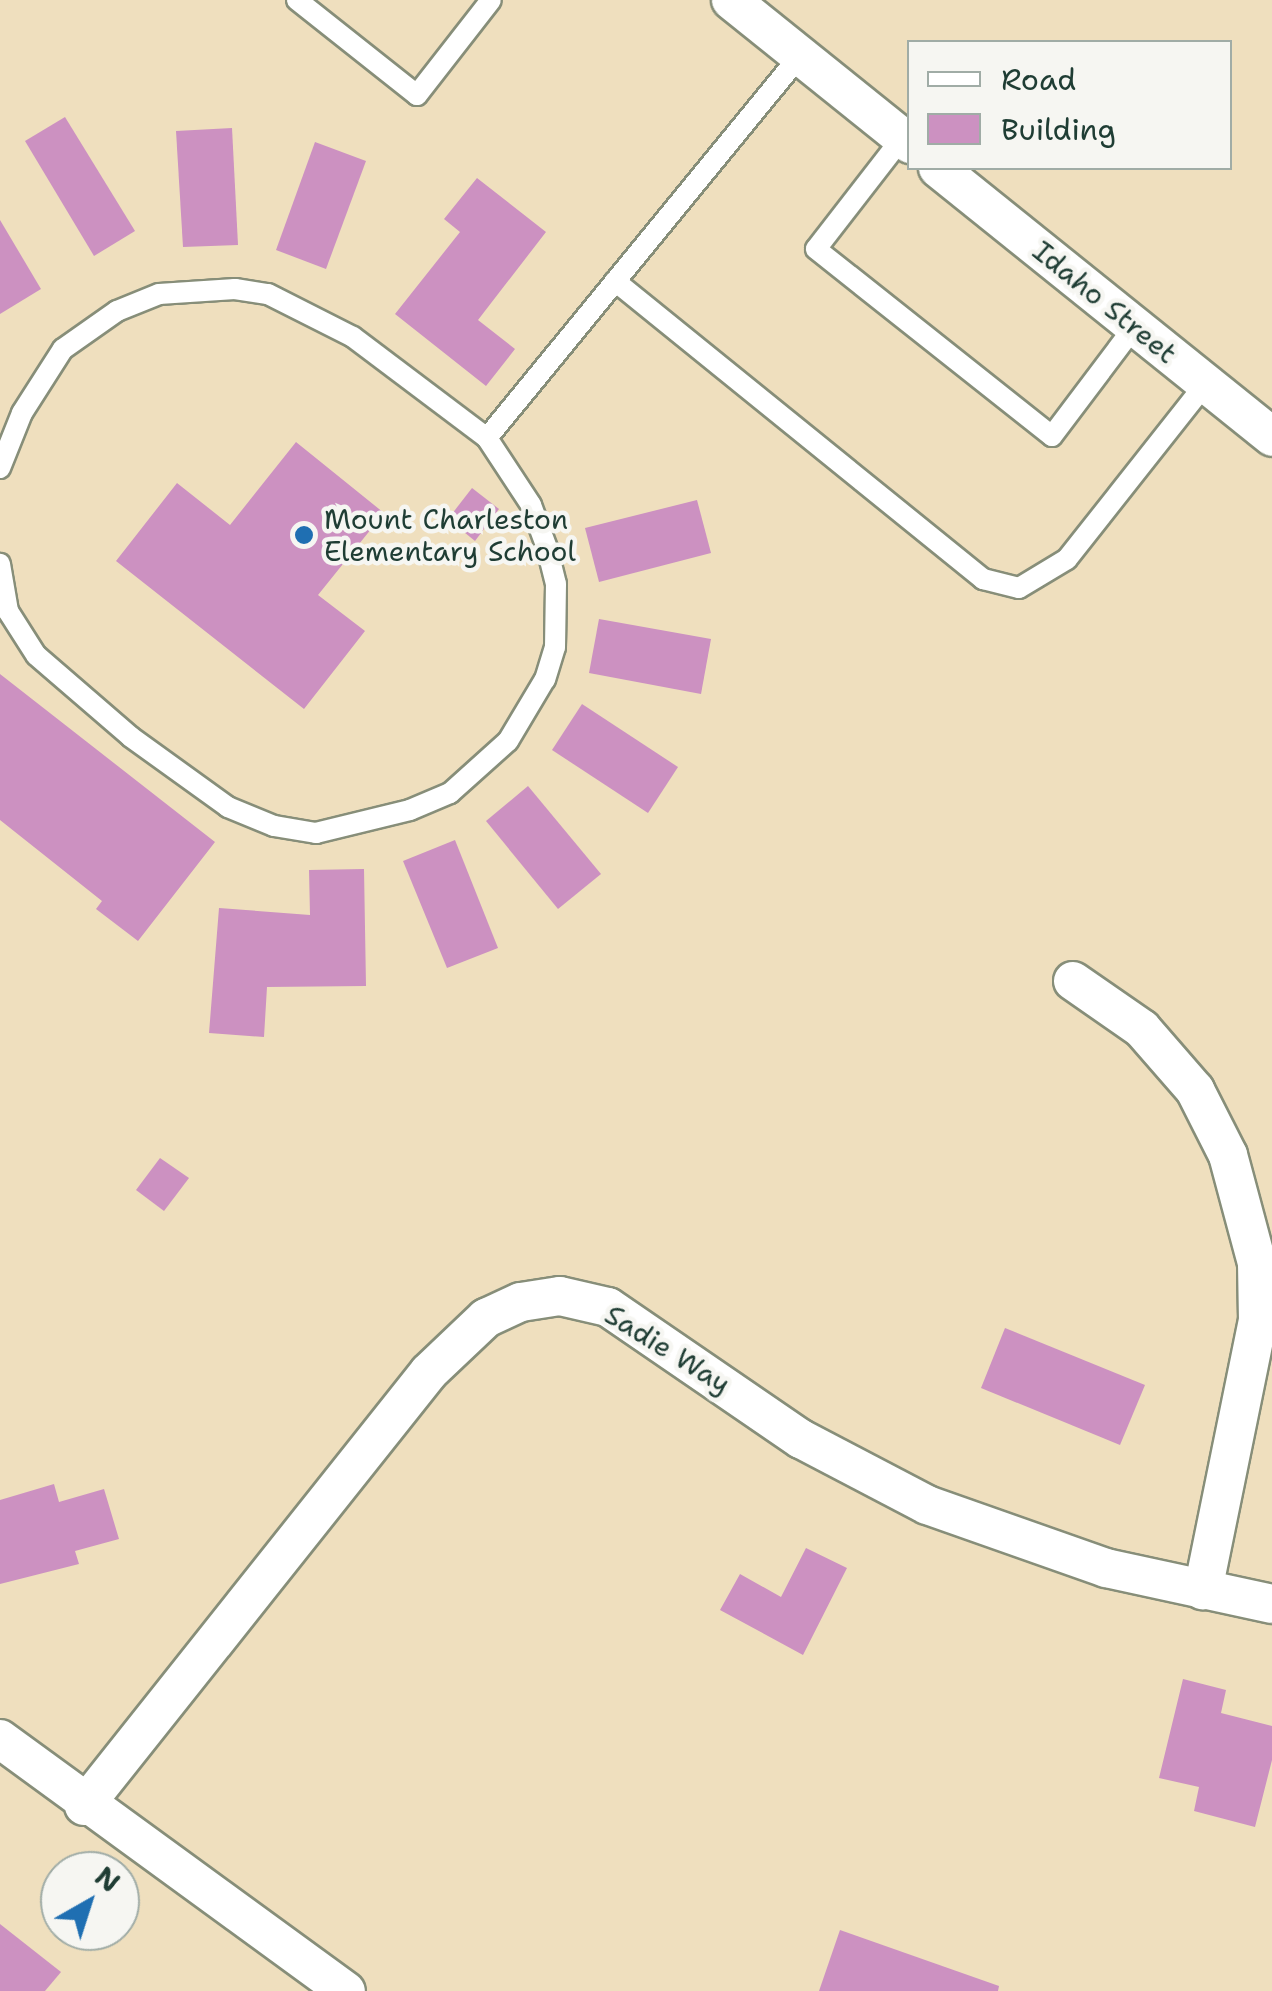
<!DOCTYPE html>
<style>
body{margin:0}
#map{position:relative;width:1272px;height:1991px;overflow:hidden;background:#efdfbe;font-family:"Shantell Sans",sans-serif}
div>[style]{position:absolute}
.building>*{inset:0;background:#cc91c1}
.roads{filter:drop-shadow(2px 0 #878e79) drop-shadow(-2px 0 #878e79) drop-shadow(0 2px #878e79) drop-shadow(0 -2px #878e79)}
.service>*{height:20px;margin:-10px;padding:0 10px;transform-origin:10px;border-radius:10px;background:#fff}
.minor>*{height:38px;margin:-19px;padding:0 19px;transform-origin:19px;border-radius:19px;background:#fff}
.dots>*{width:28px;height:28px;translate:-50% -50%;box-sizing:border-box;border:5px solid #f6f6f2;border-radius:50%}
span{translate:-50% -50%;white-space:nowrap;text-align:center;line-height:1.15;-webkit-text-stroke:9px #f6f6f2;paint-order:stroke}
.street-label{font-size:28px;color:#1f3d34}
.poi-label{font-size:28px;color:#1f3d34}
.left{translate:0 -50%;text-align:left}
.legend{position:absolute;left:907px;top:40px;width:325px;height:130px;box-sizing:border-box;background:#f6f6f2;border:2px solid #a0aca6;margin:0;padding:12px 18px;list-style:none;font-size:30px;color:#1f3d34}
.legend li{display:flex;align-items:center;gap:20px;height:50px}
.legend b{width:50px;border:2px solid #a0aca6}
.north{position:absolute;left:40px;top:1851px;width:100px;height:100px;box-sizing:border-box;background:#f6f6f2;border:2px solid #a0aca6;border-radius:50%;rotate:39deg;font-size:28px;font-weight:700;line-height:40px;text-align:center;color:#1f3d34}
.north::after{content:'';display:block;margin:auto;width:35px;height:45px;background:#1f6fb2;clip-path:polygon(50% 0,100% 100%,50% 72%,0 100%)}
</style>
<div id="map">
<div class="building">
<div style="clip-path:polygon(65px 117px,135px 231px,94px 256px,25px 141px)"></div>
<div style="clip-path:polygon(232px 128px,238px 245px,183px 247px,176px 131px)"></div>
<div style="clip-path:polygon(315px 142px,366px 161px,326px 269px,276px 250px)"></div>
<div style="clip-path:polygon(477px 178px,546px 232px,478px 320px,515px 349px,486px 386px,395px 314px,460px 232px,444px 219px)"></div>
<div style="clip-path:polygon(0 220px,41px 289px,0 314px)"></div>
<div style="clip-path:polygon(296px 442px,384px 513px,318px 595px,365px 631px,304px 709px,116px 561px,177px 483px,230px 525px)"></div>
<div style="clip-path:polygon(472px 488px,499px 509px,475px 541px,448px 519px)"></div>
<div style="clip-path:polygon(697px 500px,711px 553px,599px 582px,585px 528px)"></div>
<div style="clip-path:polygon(599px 619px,711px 639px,701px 694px,589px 673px)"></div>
<div style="clip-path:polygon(0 674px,215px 842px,138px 941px,96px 909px,102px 901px,0 820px)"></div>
<div style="clip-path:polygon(582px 704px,678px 767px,648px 813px,552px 750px)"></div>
<div style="clip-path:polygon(528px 786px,601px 874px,558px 909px,486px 821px)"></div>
<div style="clip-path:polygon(455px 840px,498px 948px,447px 968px,403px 861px)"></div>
<div style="clip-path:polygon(364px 869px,366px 986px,267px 987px,264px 1037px,209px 1033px,219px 908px,310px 915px,309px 870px)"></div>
<div style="clip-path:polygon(160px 1158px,189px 1178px,164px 1211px,136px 1190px)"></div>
<div style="clip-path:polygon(1005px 1328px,1145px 1385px,1120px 1445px,981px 1388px)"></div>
<div style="clip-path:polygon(54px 1484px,59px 1502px,104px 1489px,119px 1539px,75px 1551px,79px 1564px,0 1584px,0 1500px)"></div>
<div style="clip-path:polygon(806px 1548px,847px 1568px,803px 1655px,720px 1610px,740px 1574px,781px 1597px)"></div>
<div style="clip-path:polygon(1183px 1679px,1226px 1690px,1221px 1713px,1272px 1726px,1272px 1760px,1255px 1827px,1194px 1811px,1199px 1787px,1159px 1778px)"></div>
<div style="clip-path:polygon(0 1924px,61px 1972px,45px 1991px,0 1991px)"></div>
<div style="clip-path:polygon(840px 1930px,999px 1986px,998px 1991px,819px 1991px)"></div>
</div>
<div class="roads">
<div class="service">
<div style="left:297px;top:0;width:153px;rotate:38.4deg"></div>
<div style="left:417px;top:95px;width:120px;rotate:-52.1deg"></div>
<div style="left:902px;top:138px;width:140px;rotate:127.8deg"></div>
<div style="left:816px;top:249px;width:301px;rotate:38.4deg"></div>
<div style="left:1052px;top:436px;width:138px;rotate:-53deg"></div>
<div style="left:615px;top:281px;width:474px;rotate:39deg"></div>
<div style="left:983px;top:579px;width:37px;rotate:14deg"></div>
<div style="left:1019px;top:588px;width:56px;rotate:-31.1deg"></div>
<div style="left:1067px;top:559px;width:224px;rotate:-51.7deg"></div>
<div style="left:487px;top:438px;width:495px;rotate:-50.7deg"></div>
<div style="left:0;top:468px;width:59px;rotate:-68.2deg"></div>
<div style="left:22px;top:413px;width:76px;rotate:-57.4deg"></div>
<div style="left:63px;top:349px;width:66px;rotate:-35.1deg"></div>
<div style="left:117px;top:311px;width:45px;rotate:-22deg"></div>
<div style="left:159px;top:294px;width:76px;rotate:-3.8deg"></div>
<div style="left:235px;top:289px;width:33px;rotate:9deg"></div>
<div style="left:268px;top:294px;width:95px;rotate:26.8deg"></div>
<div style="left:353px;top:337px;width:168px;rotate:37deg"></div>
<div style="left:487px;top:438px;width:80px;rotate:56.7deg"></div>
<div style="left:531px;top:505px;width:46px;rotate:69.6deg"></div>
<div style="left:547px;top:548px;width:37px;rotate:76deg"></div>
<div style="left:556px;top:584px;width:63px;rotate:90.9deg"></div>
<div style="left:555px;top:647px;width:34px;rotate:107deg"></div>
<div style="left:545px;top:679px;width:72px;rotate:120.8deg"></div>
<div style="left:508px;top:741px;width:78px;rotate:138.1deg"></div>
<div style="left:450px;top:793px;width:43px;rotate:157deg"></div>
<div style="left:410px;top:810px;width:97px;rotate:166.3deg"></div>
<div style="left:316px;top:833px;width:43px;rotate:-170.5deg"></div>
<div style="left:274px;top:826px;width:50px;rotate:-157.6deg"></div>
<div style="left:228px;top:807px;width:120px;rotate:-144.2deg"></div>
<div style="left:131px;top:737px;width:125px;rotate:-139.2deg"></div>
<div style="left:36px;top:655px;width:52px;rotate:-122.5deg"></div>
<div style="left:8px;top:611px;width:48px;rotate:-99.7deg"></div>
</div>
<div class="minor">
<div style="left:731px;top:0;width:230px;rotate:38.8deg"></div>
<div style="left:938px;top:168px;width:429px;rotate:38.8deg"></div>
<div style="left:1073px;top:981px;width:84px;rotate:34.8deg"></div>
<div style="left:1142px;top:1029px;width:81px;rotate:49deg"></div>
<div style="left:1195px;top:1090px;width:73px;rotate:63.1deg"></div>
<div style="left:1228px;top:1155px;width:112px;rotate:75deg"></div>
<div style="left:1257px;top:1263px;width:57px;rotate:89deg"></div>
<div style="left:1258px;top:1320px;width:276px;rotate:101.5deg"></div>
<div style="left:0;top:1739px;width:428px;rotate:36.1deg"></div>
<div style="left:84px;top:1806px;width:554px;rotate:-51.52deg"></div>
<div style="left:429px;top:1372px;width:79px;rotate:-43.5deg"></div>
<div style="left:486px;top:1318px;width:38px;rotate:-25deg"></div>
<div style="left:521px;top:1302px;width:39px;rotate:-9deg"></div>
<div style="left:560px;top:1296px;width:49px;rotate:12.9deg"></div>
<div style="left:608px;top:1307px;width:234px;rotate:34.4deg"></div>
<div style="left:801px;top:1439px;width:142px;rotate:27.6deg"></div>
<div style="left:927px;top:1505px;width:190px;rotate:19.4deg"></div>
<div style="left:1106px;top:1568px;width:170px;rotate:12.2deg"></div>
</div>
</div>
<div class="dots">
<div style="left:304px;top:535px;background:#1f6fb2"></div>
</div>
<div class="street-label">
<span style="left:1105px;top:302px;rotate:39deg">Idaho Street</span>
<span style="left:668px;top:1349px;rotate:32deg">Sadie Way</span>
</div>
<div class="poi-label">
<span class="left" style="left:324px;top:535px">Mount Charleston<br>Elementary School</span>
</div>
<ul class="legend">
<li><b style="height:12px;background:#fff"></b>Road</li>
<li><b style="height:28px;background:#cc91c1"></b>Building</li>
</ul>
<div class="north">N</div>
</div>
